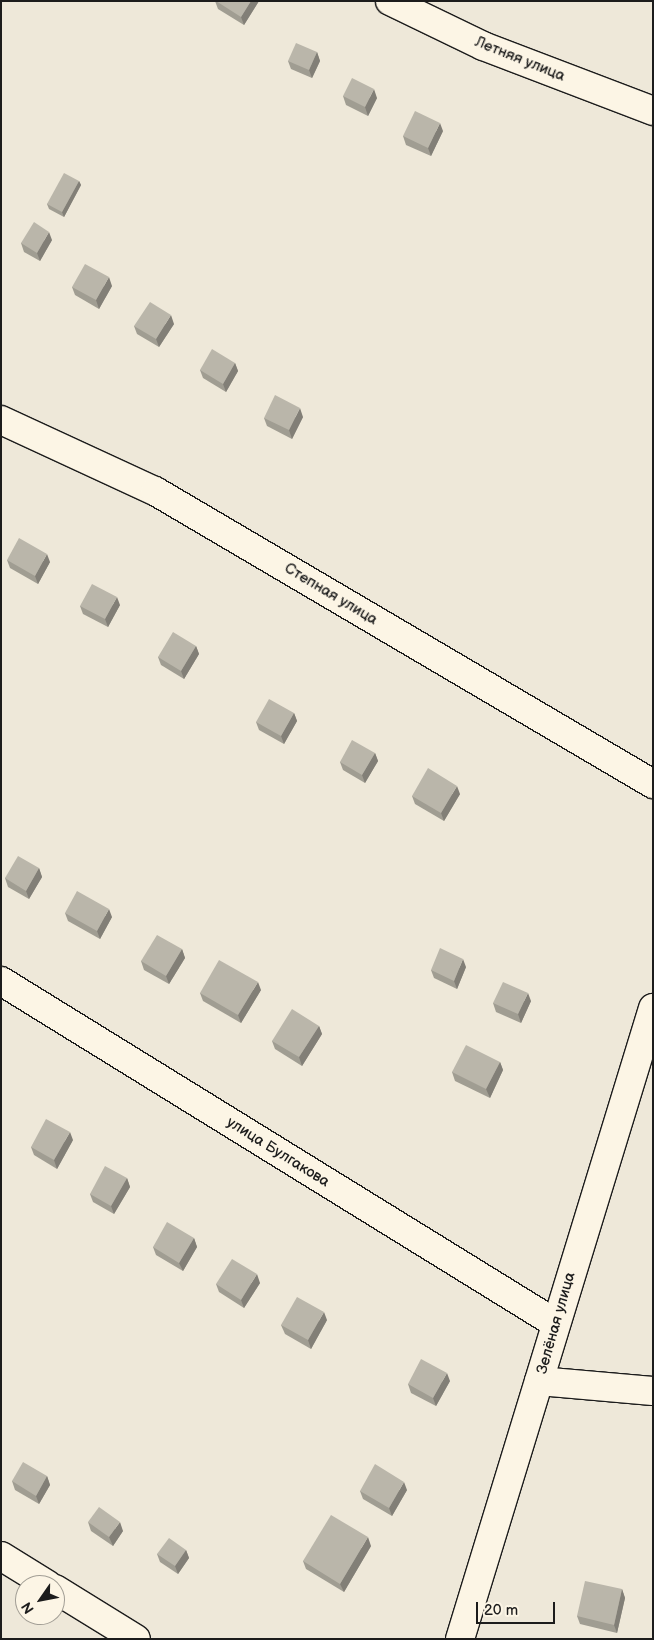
<!DOCTYPE html>
<meta charset="utf-8">
<style>
body{margin:0}
#map{position:relative;width:654px;height:1640px;overflow:hidden;background:#eee8d9;font-family:"Balsamiq Sans",sans-serif}
div>[style]{position:absolute}
.roads{filter:drop-shadow(1px 0 #1c1c1c) drop-shadow(-1px 0 #1c1c1c) drop-shadow(0 1px #1c1c1c) drop-shadow(0 -1px #1c1c1c)}
.minor>*{height:28px;margin:-14px;padding:0 14px;transform-origin:14px;border-radius:14px;background:#fcf5e5}
.wall>*{inset:0;background:#a09d92}
.shaded-wall>*{inset:0;background:#827f77}
.building>*{inset:0;background:#bab6aa}
span{translate:-50% -50%;white-space:nowrap;text-align:center;line-height:1.15;-webkit-text-stroke:5px #fcf5e5;paint-order:stroke}
.street-label{font-size:15px;color:#1c1c1c}
.frame{position:absolute;inset:0;border:2px solid #1c1c1c;pointer-events:none}
.north{position:absolute;left:15px;top:1575px;width:50px;height:50px;box-sizing:border-box;background:#fcf5e5;border:1px solid #a29e95;border-radius:50%;rotate:237deg;font-size:14px;font-weight:700;line-height:20px;text-align:center;color:#1c1c1c}
.north::after{content:'';display:block;margin:auto;width:18px;height:22px;background:#1c1c1c;clip-path:polygon(50% 0,100% 100%,50% 72%,0 100%)}
.scale{position:absolute;left:476px;top:1602px;width:79px;height:22px;box-sizing:border-box;border:2px solid #1c1c1c;border-top:0;padding-left:6px;font-size:15px;line-height:18px;white-space:nowrap;color:#1c1c1c;-webkit-text-stroke:4px #fcf5e5;paint-order:stroke}
</style>
<div id="map">
<div class="roads">
<div class="minor">
<div style="left:390px;top:1px;width:103px;rotate:25.8deg"></div>
<div style="left:483px;top:46px;width:182px;rotate:20.9deg"></div>
<div style="left:1px;top:420px;width:170px;rotate:24.8deg"></div>
<div style="left:155px;top:491px;width:578px;rotate:30.47deg"></div>
<div style="left:1px;top:981px;width:651px;rotate:31.69deg"></div>
<div style="left:539px;top:1381px;width:114px;rotate:5deg"></div>
<div style="left:1px;top:1556px;width:55px;rotate:31.7deg"></div>
<div style="left:55px;top:1589px;width:95px;rotate:31.7deg"></div>
<div style="left:460px;top:1639px;width:660px;rotate:-72.99deg"></div>
</div>
</div>
<div class="wall">
<div style="clip-path:polygon(215px 1px,259px 1px,244px 25px,218px 9px)"></div>
<div style="clip-path:polygon(317px 52px,320px 61px,312px 78px,291px 69px,288px 61px)"></div>
<div style="clip-path:polygon(343px 96px,377px 98px,368px 116px,346px 105px)"></div>
<div style="clip-path:polygon(443px 131px,431px 156px,406px 145px,403px 136px)"></div>
<div style="clip-path:polygon(79px 181px,81px 185px,64px 217px,49px 209px,47px 204px)"></div>
<div style="clip-path:polygon(52px 240px,40px 261px,24px 252px,21px 243px)"></div>
<div style="clip-path:polygon(112px 286px,99px 309px,75px 295px,72px 287px)"></div>
<div style="clip-path:polygon(174px 324px,159px 347px,137px 334px,134px 326px)"></div>
<div style="clip-path:polygon(235px 363px,238px 371px,226px 392px,203px 378px,200px 370px)"></div>
<div style="clip-path:polygon(303px 417px,292px 439px,267px 426px,264px 418px)"></div>
<div style="clip-path:polygon(7px 560px,50px 562px,38px 584px,10px 568px)"></div>
<div style="clip-path:polygon(120px 605px,108px 627px,83px 614px,80px 606px)"></div>
<div style="clip-path:polygon(196px 646px,199px 654px,184px 679px,161px 665px,158px 657px)"></div>
<div style="clip-path:polygon(294px 713px,297px 721px,284px 744px,259px 730px,256px 722px)"></div>
<div style="clip-path:polygon(375px 753px,378px 761px,365px 783px,343px 770px,340px 762px)"></div>
<div style="clip-path:polygon(460px 794px,444px 821px,415px 804px,412px 796px)"></div>
<div style="clip-path:polygon(39px 868px,42px 877px,29px 899px,8px 887px,5px 878px)"></div>
<div style="clip-path:polygon(65px 913px,112px 917px,100px 939px,68px 921px)"></div>
<div style="clip-path:polygon(182px 949px,185px 958px,169px 984px,144px 970px,141px 961px)"></div>
<div style="clip-path:polygon(466px 967px,457px 989px,434px 978px,431px 970px)"></div>
<div style="clip-path:polygon(261px 990px,241px 1023px,203px 1001px,200px 993px)"></div>
<div style="clip-path:polygon(531px 1001px,521px 1023px,496px 1012px,493px 1003px)"></div>
<div style="clip-path:polygon(319px 1026px,322px 1034px,302px 1066px,275px 1049px,272px 1041px)"></div>
<div style="clip-path:polygon(500px 1062px,503px 1070px,490px 1098px,455px 1081px,452px 1072px)"></div>
<div style="clip-path:polygon(73px 1140px,57px 1169px,34px 1155px,31px 1147px)"></div>
<div style="clip-path:polygon(127px 1178px,130px 1187px,114px 1214px,93px 1202px,90px 1194px)"></div>
<div style="clip-path:polygon(194px 1238px,197px 1247px,183px 1271px,156px 1255px,153px 1247px)"></div>
<div style="clip-path:polygon(260px 1283px,244px 1308px,219px 1292px,216px 1284px)"></div>
<div style="clip-path:polygon(327px 1320px,311px 1349px,285px 1334px,281px 1325px)"></div>
<div style="clip-path:polygon(450px 1381px,436px 1406px,411px 1393px,408px 1384px)"></div>
<div style="clip-path:polygon(47px 1476px,50px 1485px,39px 1504px,15px 1490px,12px 1481px)"></div>
<div style="clip-path:polygon(407px 1490px,392px 1516px,363px 1499px,360px 1491px)"></div>
<div style="clip-path:polygon(88px 1522px,123px 1531px,113px 1546px,91px 1531px)"></div>
<div style="clip-path:polygon(371px 1546px,344px 1592px,306px 1569px,303px 1561px)"></div>
<div style="clip-path:polygon(186px 1550px,189px 1558px,178px 1574px,160px 1562px,157px 1554px)"></div>
<div style="clip-path:polygon(622px 1589px,625px 1598px,617px 1633px,580px 1624px,577px 1616px)"></div>
</div>
<div class="shaded-wall">
<div style="clip-path:polygon(251px 1px,259px 1px,244px 25px,241px 17px)"></div>
<div style="clip-path:polygon(317px 52px,320px 61px,312px 78px,309px 70px)"></div>
<div style="clip-path:polygon(374px 89px,377px 98px,368px 116px,365px 107px)"></div>
<div style="clip-path:polygon(440px 123px,443px 131px,431px 156px,428px 148px)"></div>
<div style="clip-path:polygon(79px 181px,81px 185px,64px 217px,62px 212px)"></div>
<div style="clip-path:polygon(49px 232px,52px 240px,40px 261px,37px 253px)"></div>
<div style="clip-path:polygon(109px 277px,112px 286px,99px 309px,96px 300px)"></div>
<div style="clip-path:polygon(171px 315px,174px 324px,159px 347px,156px 339px)"></div>
<div style="clip-path:polygon(235px 363px,238px 371px,226px 392px,223px 384px)"></div>
<div style="clip-path:polygon(300px 408px,303px 417px,292px 439px,289px 430px)"></div>
<div style="clip-path:polygon(47px 554px,50px 562px,38px 584px,35px 576px)"></div>
<div style="clip-path:polygon(117px 597px,120px 605px,108px 627px,105px 619px)"></div>
<div style="clip-path:polygon(196px 646px,199px 654px,184px 679px,181px 671px)"></div>
<div style="clip-path:polygon(294px 713px,297px 721px,284px 744px,281px 736px)"></div>
<div style="clip-path:polygon(375px 753px,378px 761px,365px 783px,362px 775px)"></div>
<div style="clip-path:polygon(457px 786px,460px 794px,444px 821px,441px 813px)"></div>
<div style="clip-path:polygon(39px 868px,42px 877px,29px 899px,26px 891px)"></div>
<div style="clip-path:polygon(109px 909px,112px 917px,100px 939px,97px 931px)"></div>
<div style="clip-path:polygon(182px 949px,185px 958px,169px 984px,166px 976px)"></div>
<div style="clip-path:polygon(463px 959px,466px 967px,457px 989px,454px 981px)"></div>
<div style="clip-path:polygon(258px 982px,261px 990px,241px 1023px,238px 1015px)"></div>
<div style="clip-path:polygon(528px 993px,531px 1001px,521px 1023px,518px 1014px)"></div>
<div style="clip-path:polygon(319px 1026px,322px 1034px,302px 1066px,299px 1057px)"></div>
<div style="clip-path:polygon(500px 1062px,503px 1070px,490px 1098px,486px 1089px)"></div>
<div style="clip-path:polygon(70px 1132px,73px 1140px,57px 1169px,54px 1160px)"></div>
<div style="clip-path:polygon(127px 1178px,130px 1187px,114px 1214px,111px 1206px)"></div>
<div style="clip-path:polygon(194px 1238px,197px 1247px,183px 1271px,179px 1263px)"></div>
<div style="clip-path:polygon(257px 1274px,260px 1283px,244px 1308px,241px 1300px)"></div>
<div style="clip-path:polygon(324px 1312px,327px 1320px,311px 1349px,308px 1340px)"></div>
<div style="clip-path:polygon(447px 1373px,450px 1381px,436px 1406px,433px 1398px)"></div>
<div style="clip-path:polygon(47px 1476px,50px 1485px,39px 1504px,36px 1496px)"></div>
<div style="clip-path:polygon(404px 1482px,407px 1490px,392px 1516px,389px 1508px)"></div>
<div style="clip-path:polygon(120px 1522px,123px 1531px,113px 1546px,109px 1537px)"></div>
<div style="clip-path:polygon(368px 1537px,371px 1546px,344px 1592px,340px 1584px)"></div>
<div style="clip-path:polygon(186px 1550px,189px 1558px,178px 1574px,175px 1566px)"></div>
<div style="clip-path:polygon(622px 1589px,625px 1598px,617px 1633px,614px 1625px)"></div>
</div>
<div class="building">
<div style="clip-path:polygon(216px 1px,251px 1px,241px 17px)"></div>
<div style="clip-path:polygon(296px 43px,317px 52px,309px 70px,288px 61px)"></div>
<div style="clip-path:polygon(352px 78px,374px 89px,365px 107px,343px 96px)"></div>
<div style="clip-path:polygon(415px 111px,440px 123px,428px 148px,403px 136px)"></div>
<div style="clip-path:polygon(64px 173px,79px 181px,62px 212px,47px 204px)"></div>
<div style="clip-path:polygon(34px 222px,49px 232px,37px 253px,21px 243px)"></div>
<div style="clip-path:polygon(85px 264px,109px 277px,96px 300px,72px 287px)"></div>
<div style="clip-path:polygon(150px 302px,171px 315px,156px 339px,134px 326px)"></div>
<div style="clip-path:polygon(212px 349px,235px 363px,223px 384px,200px 370px)"></div>
<div style="clip-path:polygon(275px 395px,300px 408px,289px 430px,264px 418px)"></div>
<div style="clip-path:polygon(19px 538px,47px 554px,35px 576px,7px 560px)"></div>
<div style="clip-path:polygon(92px 584px,117px 597px,105px 619px,80px 606px)"></div>
<div style="clip-path:polygon(173px 632px,196px 646px,181px 671px,158px 657px)"></div>
<div style="clip-path:polygon(269px 699px,294px 713px,281px 736px,256px 722px)"></div>
<div style="clip-path:polygon(352px 740px,375px 753px,362px 775px,340px 762px)"></div>
<div style="clip-path:polygon(428px 768px,457px 786px,441px 813px,412px 796px)"></div>
<div style="clip-path:polygon(18px 856px,39px 868px,26px 891px,5px 878px)"></div>
<div style="clip-path:polygon(77px 891px,109px 909px,97px 931px,65px 913px)"></div>
<div style="clip-path:polygon(157px 935px,182px 949px,166px 976px,141px 961px)"></div>
<div style="clip-path:polygon(440px 948px,463px 959px,454px 981px,431px 970px)"></div>
<div style="clip-path:polygon(219px 960px,258px 982px,238px 1015px,200px 993px)"></div>
<div style="clip-path:polygon(503px 982px,528px 993px,518px 1014px,493px 1003px)"></div>
<div style="clip-path:polygon(292px 1009px,319px 1026px,299px 1057px,272px 1041px)"></div>
<div style="clip-path:polygon(466px 1045px,500px 1062px,486px 1089px,452px 1072px)"></div>
<div style="clip-path:polygon(46px 1119px,70px 1132px,54px 1160px,31px 1147px)"></div>
<div style="clip-path:polygon(105px 1166px,127px 1178px,111px 1206px,90px 1194px)"></div>
<div style="clip-path:polygon(167px 1222px,194px 1238px,179px 1263px,153px 1247px)"></div>
<div style="clip-path:polygon(232px 1259px,257px 1274px,241px 1300px,216px 1284px)"></div>
<div style="clip-path:polygon(297px 1297px,324px 1312px,308px 1340px,281px 1325px)"></div>
<div style="clip-path:polygon(421px 1359px,447px 1373px,433px 1398px,408px 1384px)"></div>
<div style="clip-path:polygon(23px 1462px,47px 1476px,36px 1496px,12px 1481px)"></div>
<div style="clip-path:polygon(375px 1464px,404px 1482px,389px 1508px,360px 1491px)"></div>
<div style="clip-path:polygon(99px 1507px,120px 1522px,109px 1537px,88px 1522px)"></div>
<div style="clip-path:polygon(331px 1515px,368px 1537px,340px 1584px,303px 1561px)"></div>
<div style="clip-path:polygon(169px 1538px,186px 1550px,175px 1566px,157px 1554px)"></div>
<div style="clip-path:polygon(585px 1581px,622px 1589px,614px 1625px,577px 1616px)"></div>
</div>
<div class="street-label">
<span style="left:520px;top:59px;rotate:22deg">Летняя улица</span>
<span style="left:331px;top:594px;rotate:31deg">Степная улица</span>
<span style="left:278px;top:1152px;rotate:32deg">улица Булгакова</span>
<span style="left:556px;top:1323px;rotate:-74deg">Зелёная улица</span>
</div>
<div class="frame"></div>
<div class="north">N</div>
<div class="scale">20 m</div>
</div>
